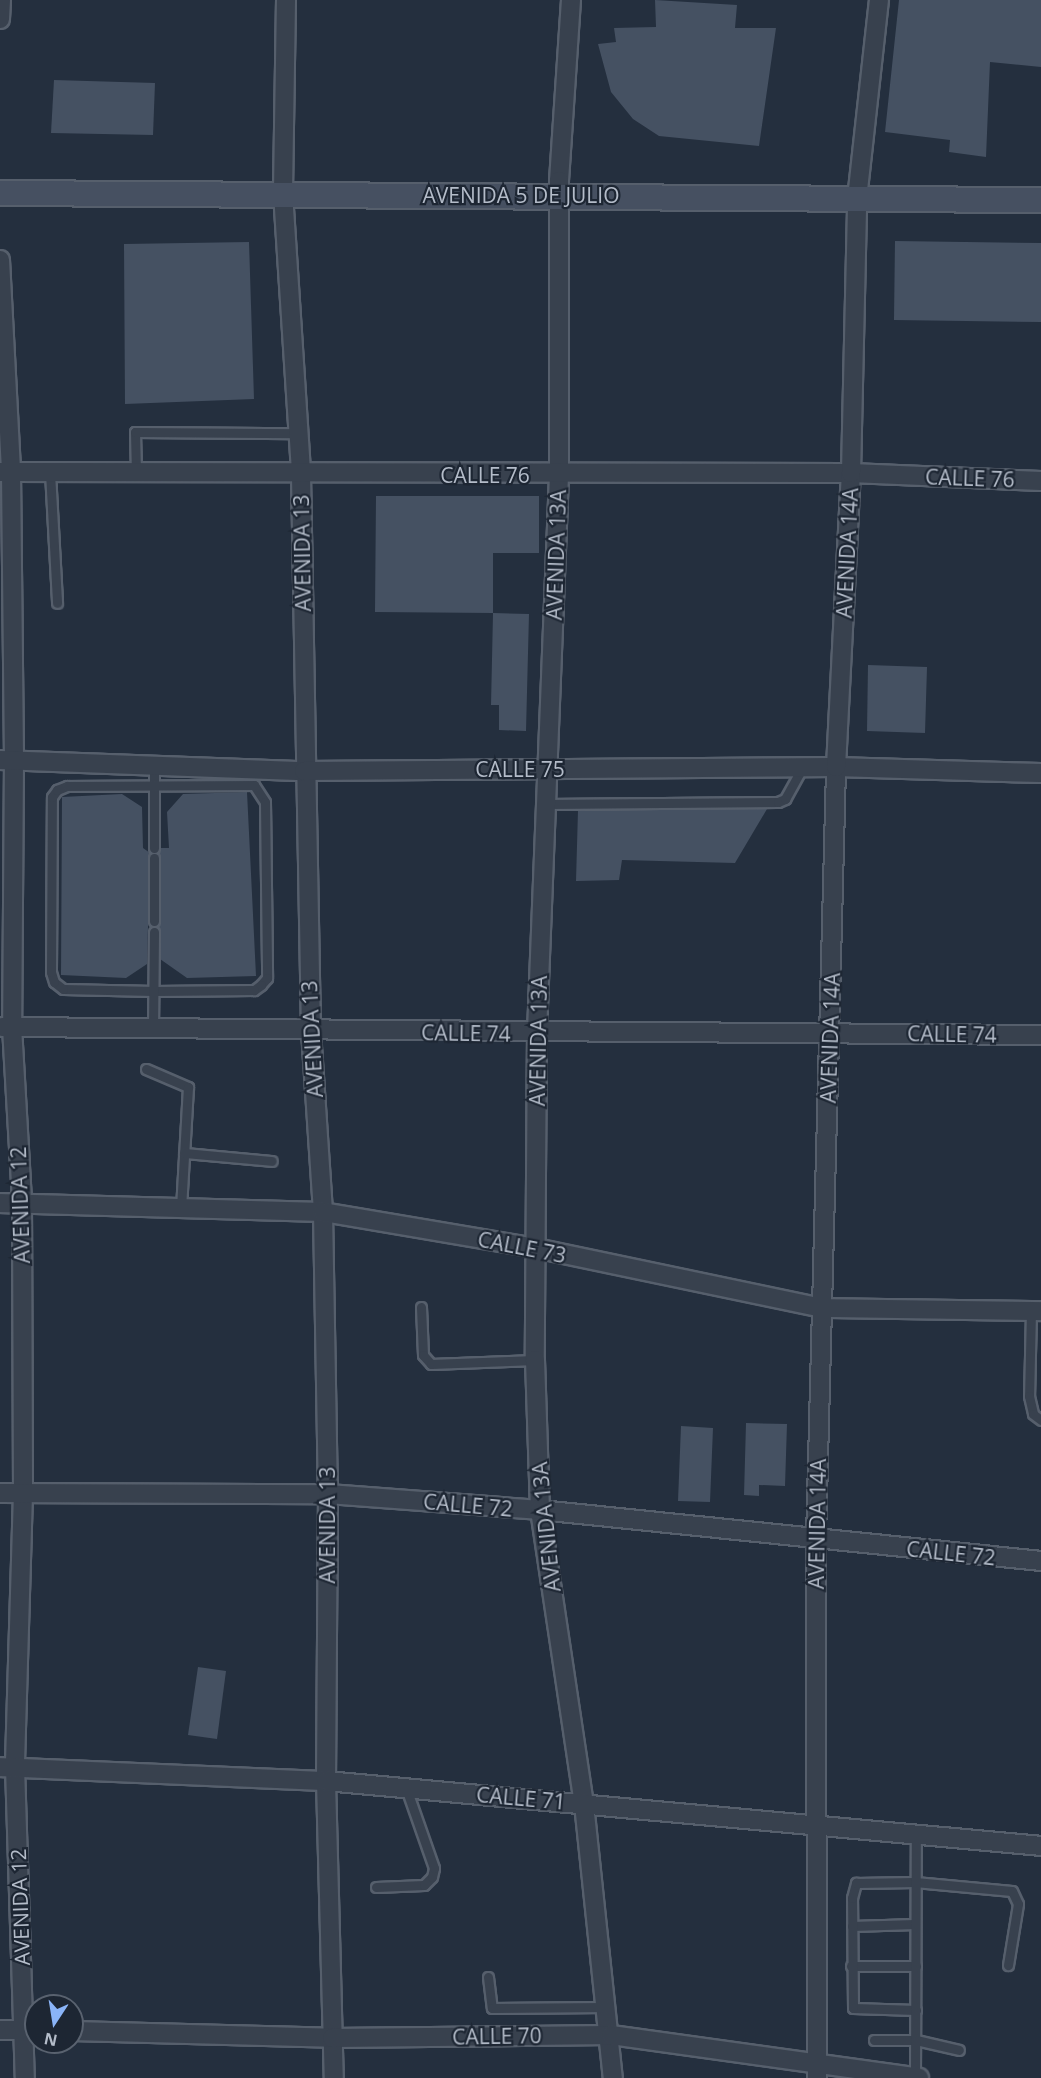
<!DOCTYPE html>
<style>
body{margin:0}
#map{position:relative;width:1041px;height:2078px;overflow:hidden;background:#242f3e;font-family:"Open Sans",sans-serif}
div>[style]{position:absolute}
.building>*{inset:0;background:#455162}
.roads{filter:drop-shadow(2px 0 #565f6c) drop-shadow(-2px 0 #565f6c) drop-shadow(0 2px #565f6c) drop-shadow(0 -2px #565f6c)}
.service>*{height:9px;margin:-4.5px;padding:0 4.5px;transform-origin:4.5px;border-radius:4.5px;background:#38414e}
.minor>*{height:18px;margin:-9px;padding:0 9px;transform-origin:9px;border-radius:9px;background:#38414e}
.secondary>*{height:24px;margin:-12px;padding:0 12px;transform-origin:12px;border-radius:12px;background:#465061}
span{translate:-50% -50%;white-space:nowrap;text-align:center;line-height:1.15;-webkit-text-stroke:4.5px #1d2633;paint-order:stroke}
.street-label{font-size:21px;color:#b4bcc9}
.north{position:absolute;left:24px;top:1994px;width:60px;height:60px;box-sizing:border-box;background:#1d2633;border:2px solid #59626f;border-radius:50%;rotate:192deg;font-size:16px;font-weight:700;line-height:24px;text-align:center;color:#b4bcc9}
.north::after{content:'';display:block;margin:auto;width:21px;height:27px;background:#8ab4f8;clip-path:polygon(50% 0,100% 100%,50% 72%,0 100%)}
</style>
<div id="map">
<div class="building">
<div style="clip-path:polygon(655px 0,737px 5px,735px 28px,776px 28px,759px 146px,659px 136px,633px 119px,611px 92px,598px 44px,616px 42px,614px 28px,656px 27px)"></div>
<div style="clip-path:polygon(899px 0,1041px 0,1041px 67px,990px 62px,986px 157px,949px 152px,950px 140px,885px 132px)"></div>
<div style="clip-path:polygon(54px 80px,155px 83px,153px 135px,51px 133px)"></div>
<div style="clip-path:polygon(895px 241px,1041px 243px,1041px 322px,894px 320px)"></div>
<div style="clip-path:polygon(249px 242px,254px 399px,125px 404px,124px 244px)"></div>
<div style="clip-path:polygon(376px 496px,539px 496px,539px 553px,493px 553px,493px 613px,375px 612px)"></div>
<div style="clip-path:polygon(493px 613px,529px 614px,526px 731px,499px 730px,499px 705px,491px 705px)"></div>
<div style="clip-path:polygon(868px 665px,927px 667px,925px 733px,867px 731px)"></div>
<div style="clip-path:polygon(247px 792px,256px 976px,187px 978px,160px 959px,158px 853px,161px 848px,169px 848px,167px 812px,183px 794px)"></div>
<div style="clip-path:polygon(122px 794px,142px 807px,143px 848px,150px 853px,147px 964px,126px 978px,61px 975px,62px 797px)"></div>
<div style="clip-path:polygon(763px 809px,767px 809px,735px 863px,622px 860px,619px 880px,576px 881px,578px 810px)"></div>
<div style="clip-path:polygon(746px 1423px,787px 1424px,785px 1486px,759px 1485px,759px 1496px,744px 1495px)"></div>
<div style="clip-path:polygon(681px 1426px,713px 1428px,710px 1502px,678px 1501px)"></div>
<div style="clip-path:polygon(198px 1667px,226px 1671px,217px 1739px,188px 1735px)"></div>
</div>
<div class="roads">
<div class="service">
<div style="left:50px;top:472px;width:131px;rotate:86.9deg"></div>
<div style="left:136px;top:473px;width:41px;rotate:-91.4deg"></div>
<div style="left:135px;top:432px;width:163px;rotate:0.4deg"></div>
<div style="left:154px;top:765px;width:83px;rotate:90deg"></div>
<div style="left:254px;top:785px;width:20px;rotate:57deg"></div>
<div style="left:265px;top:802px;width:176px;rotate:89.3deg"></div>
<div style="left:267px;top:978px;width:9px;rotate:131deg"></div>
<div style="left:261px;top:985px;width:9px;rotate:144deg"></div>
<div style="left:254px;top:990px;width:100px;rotate:179.4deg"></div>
<div style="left:154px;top:991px;width:91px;rotate:-178.7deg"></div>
<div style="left:63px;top:989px;width:11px;rotate:-142deg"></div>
<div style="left:54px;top:982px;width:10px;rotate:-107deg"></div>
<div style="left:51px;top:972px;width:175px;rotate:-89.7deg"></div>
<div style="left:52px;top:797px;width:9px;rotate:-54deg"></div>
<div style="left:57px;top:790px;width:11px;rotate:-22deg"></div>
<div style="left:67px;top:786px;width:187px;rotate:-0.3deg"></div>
<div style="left:546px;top:804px;width:232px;rotate:-0.5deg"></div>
<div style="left:778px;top:802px;width:8px;rotate:-23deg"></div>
<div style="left:785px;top:799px;width:37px;rotate:-61deg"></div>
<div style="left:154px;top:921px;width:63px;rotate:-90deg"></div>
<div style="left:153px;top:1029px;width:97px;rotate:-89.4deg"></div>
<div style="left:146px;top:1069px;width:46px;rotate:23.2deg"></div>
<div style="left:188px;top:1087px;width:120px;rotate:93.3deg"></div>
<div style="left:184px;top:1153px;width:88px;rotate:5.2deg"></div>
<div style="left:421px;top:1307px;width:48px;rotate:87.6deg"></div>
<div style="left:423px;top:1355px;width:12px;rotate:48deg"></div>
<div style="left:431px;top:1364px;width:104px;rotate:-2.2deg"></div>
<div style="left:1031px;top:1311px;width:85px;rotate:91.3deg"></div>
<div style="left:1029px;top:1396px;width:18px;rotate:77deg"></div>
<div style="left:1033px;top:1414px;width:10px;rotate:37deg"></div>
<div style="left:376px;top:1887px;width:48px;rotate:-2.4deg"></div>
<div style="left:424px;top:1885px;width:11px;rotate:-45deg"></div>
<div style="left:432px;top:1877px;width:9px;rotate:-77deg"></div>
<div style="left:434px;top:1868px;width:85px;rotate:-109.3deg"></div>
<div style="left:852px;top:1926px;width:63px;rotate:-1.8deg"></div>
<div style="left:851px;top:1966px;width:65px"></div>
<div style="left:488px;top:1977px;width:31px;rotate:83deg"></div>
<div style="left:492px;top:2008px;width:114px;rotate:-0.5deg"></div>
<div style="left:916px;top:2010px;width:63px;rotate:-178.2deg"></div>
<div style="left:853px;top:2008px;width:110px;rotate:-90.5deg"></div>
<div style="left:852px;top:1898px;width:16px;rotate:-75deg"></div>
<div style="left:856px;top:1883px;width:59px;rotate:-1deg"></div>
<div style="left:915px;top:1882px;width:97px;rotate:5.3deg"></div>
<div style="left:1012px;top:1891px;width:14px;rotate:65deg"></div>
<div style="left:1018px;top:1904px;width:62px;rotate:99.3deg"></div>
<div style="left:874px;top:2040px;width:42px"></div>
<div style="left:916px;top:2040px;width:44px;rotate:13.1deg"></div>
<div style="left:915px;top:2077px;width:244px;rotate:-89.8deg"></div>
</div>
<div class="minor">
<div style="left:286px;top:0;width:193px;rotate:90.9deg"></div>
<div style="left:283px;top:193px;width:283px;rotate:86.3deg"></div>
<div style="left:301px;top:475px;width:556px;rotate:88.97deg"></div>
<div style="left:311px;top:1031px;width:181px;rotate:86.2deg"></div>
<div style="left:323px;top:1212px;width:282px;rotate:89deg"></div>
<div style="left:328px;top:1494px;width:287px;rotate:90.4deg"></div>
<div style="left:326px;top:1781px;width:297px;rotate:88.5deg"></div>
<div style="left:571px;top:0;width:181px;rotate:93.8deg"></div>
<div style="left:559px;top:181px;width:294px;rotate:90deg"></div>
<div style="left:559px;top:475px;width:558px;rotate:92.26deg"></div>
<div style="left:537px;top:1033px;width:327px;rotate:90.4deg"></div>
<div style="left:535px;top:1360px;width:150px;rotate:88.1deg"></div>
<div style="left:540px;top:1510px;width:297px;rotate:81.5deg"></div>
<div style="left:584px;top:1804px;width:276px;rotate:84deg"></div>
<div style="left:0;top:19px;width:19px;rotate:-87deg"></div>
<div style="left:0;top:260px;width:212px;rotate:87deg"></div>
<div style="left:11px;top:472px;width:288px;rotate:89.4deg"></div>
<div style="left:14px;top:760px;width:267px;rotate:90.4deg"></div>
<div style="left:12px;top:1027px;width:176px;rotate:86.7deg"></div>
<div style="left:22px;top:1203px;width:290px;rotate:89.8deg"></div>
<div style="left:23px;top:1493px;width:274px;rotate:91.7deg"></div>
<div style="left:15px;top:1767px;width:311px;rotate:88.2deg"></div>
<div style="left:0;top:472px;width:851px;rotate:0.07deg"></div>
<div style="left:851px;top:473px;width:190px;rotate:2.4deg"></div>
<div style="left:0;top:760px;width:304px;rotate:2.1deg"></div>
<div style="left:304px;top:771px;width:532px;rotate:-0.43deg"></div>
<div style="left:836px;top:767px;width:205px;rotate:1.7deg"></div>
<div style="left:2px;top:1027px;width:1039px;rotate:0.44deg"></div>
<div style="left:0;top:1203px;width:323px;rotate:1.6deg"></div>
<div style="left:323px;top:1212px;width:215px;rotate:9.6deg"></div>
<div style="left:535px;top:1248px;width:293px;rotate:11.8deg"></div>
<div style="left:822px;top:1308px;width:219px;rotate:0.8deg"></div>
<div style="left:0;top:1493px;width:328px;rotate:0.2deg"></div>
<div style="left:328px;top:1494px;width:213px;rotate:4.3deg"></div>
<div style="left:540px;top:1510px;width:504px;rotate:5.81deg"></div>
<div style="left:0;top:1767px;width:326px;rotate:2.5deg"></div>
<div style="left:326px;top:1781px;width:718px;rotate:5.19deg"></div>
<div style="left:0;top:2030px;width:34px"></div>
<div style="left:72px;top:2031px;width:260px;rotate:1.5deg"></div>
<div style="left:332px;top:2038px;width:279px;rotate:-0.6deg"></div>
<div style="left:611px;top:2035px;width:311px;rotate:7.9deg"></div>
<div style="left:817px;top:2078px;width:540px;rotate:-90.11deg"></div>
<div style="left:816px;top:1538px;width:771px;rotate:-88.51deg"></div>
<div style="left:836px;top:767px;width:294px;rotate:-87.1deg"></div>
<div style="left:851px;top:473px;width:274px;rotate:-88.7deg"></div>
<div style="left:857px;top:199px;width:200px;rotate:-83.7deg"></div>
</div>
<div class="secondary">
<div style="left:0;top:193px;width:1041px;rotate:0.39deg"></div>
</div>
</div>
<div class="street-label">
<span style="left:521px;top:195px">AVENIDA 5 DE JULIO</span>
<span style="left:485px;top:475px">CALLE 76</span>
<span style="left:970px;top:478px;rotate:2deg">CALLE 76</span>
<span style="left:302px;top:553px;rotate:-91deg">AVENIDA 13</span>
<span style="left:847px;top:553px;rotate:-87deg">AVENIDA 14A</span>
<span style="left:556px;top:555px;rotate:-88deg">AVENIDA 13A</span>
<span style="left:520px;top:769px">CALLE 75</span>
<span style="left:466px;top:1033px;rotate:1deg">CALLE 74</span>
<span style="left:952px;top:1034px;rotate:1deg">CALLE 74</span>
<span style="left:830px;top:1038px;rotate:-88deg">AVENIDA 14A</span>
<span style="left:312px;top:1039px;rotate:-93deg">AVENIDA 13</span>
<span style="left:538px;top:1041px;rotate:-89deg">AVENIDA 13A</span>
<span style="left:20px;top:1205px;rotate:-92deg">AVENIDA 12</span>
<span style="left:522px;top:1247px;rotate:11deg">CALLE 73</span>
<span style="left:468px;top:1505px;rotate:5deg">CALLE 72</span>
<span style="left:817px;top:1524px;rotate:-89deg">AVENIDA 14A</span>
<span style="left:327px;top:1525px;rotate:-90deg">AVENIDA 13</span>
<span style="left:546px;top:1527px;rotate:-96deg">AVENIDA 13A</span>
<span style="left:951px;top:1553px;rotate:6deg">CALLE 72</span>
<span style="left:521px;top:1798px;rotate:5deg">CALLE 71</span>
<span style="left:20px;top:1907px;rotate:-92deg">AVENIDA 12</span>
<span style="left:497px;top:2036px;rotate:-1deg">CALLE 70</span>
</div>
<div class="north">N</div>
</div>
